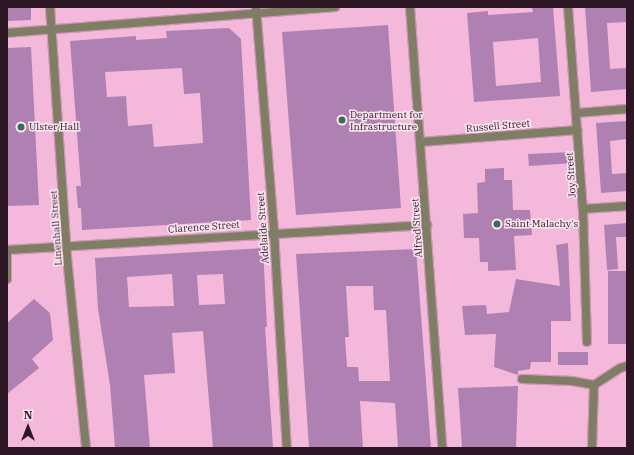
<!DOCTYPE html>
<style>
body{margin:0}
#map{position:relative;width:634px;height:455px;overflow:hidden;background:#f4b8da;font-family:"IBM Plex Serif",serif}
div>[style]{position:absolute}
.building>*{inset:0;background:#ae81b2}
.roads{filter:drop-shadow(1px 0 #cc98b6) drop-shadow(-1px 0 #cc98b6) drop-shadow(0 1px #cc98b6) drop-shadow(0 -1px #cc98b6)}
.street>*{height:8px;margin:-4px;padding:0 4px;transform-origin:4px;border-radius:4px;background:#7f7d63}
.dots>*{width:11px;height:11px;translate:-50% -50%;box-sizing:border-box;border:2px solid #ffe6f3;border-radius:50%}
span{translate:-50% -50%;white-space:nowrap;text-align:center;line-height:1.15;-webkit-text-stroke:3px #ffe6f3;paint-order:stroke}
.poi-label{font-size:10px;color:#2d1724}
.left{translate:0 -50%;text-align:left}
.street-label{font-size:10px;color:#2d1724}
.frame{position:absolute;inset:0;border:8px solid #2d1724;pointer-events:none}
.north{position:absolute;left:8px;top:407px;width:40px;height:40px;-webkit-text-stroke:3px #ffe6f3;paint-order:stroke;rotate:0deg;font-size:11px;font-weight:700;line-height:16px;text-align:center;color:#2d1724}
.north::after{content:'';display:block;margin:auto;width:14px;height:18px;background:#2d1724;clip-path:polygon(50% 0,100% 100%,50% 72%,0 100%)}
</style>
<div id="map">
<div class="building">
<div style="clip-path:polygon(7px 7px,31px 7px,31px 20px,7px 21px)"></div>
<div style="clip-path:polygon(evenodd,553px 7px,560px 96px,474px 102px,467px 13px,488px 11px,488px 15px,533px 12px,532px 8px,553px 7px,538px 38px,541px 82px,496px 86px,493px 42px,538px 38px)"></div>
<div style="clip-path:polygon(585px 7px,627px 7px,627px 22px,607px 23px,610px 69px,627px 68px,627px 89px,591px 92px)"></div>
<div style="clip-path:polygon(388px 25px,401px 208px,296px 215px,282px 32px)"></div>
<div style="clip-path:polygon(evenodd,229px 28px,241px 39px,251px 220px,82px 230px,81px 208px,78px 208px,76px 186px,81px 186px,70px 41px,136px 36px,136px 40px,167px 38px,166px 31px,229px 28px,182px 68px,184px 94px,200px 93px,203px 143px,154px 147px,152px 124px,128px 126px,126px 96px,107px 97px,105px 72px,182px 68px)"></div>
<div style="clip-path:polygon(31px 47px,39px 205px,7px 206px,7px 48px)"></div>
<div style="clip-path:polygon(627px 121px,627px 139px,610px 141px,612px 174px,627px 173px,627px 191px,601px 193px,596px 123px)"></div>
<div style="clip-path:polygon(573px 152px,574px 163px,529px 166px,528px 154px)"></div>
<div style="clip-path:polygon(504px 168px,504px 180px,512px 180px,513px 210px,530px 210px,532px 235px,514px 236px,516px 270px,488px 271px,488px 262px,480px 262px,479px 238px,464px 238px,463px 214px,478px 213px,477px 183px,485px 182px,485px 169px)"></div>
<div style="clip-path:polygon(627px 223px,627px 237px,616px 237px,618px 269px,607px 270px,604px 225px)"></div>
<div style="clip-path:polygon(568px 243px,571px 321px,551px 321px,551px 362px,531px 362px,530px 369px,518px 371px,518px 375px,494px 367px,496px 334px,465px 335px,462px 306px,486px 305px,487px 314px,509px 312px,516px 279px,560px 286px,556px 245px)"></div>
<div style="clip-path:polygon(evenodd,263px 248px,267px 327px,265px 327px,273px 448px,213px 448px,203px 331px,172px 333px,175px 373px,144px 375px,150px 448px,115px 448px,110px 385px,98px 309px,95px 258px,263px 248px,172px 274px,174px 306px,129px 307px,127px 277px,172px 274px,263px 248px,223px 274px,225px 304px,199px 305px,197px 275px,223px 274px)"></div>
<div style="clip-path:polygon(evenodd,416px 249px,431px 448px,398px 448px,395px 403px,360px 401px,363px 448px,309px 448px,296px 254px,416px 249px,346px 286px,373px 286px,374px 310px,386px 310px,390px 381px,359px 381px,358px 367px,347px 367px,345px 337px,349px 337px,346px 286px)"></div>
<div style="clip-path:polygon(608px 271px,627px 271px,627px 344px,608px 344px)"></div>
<div style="clip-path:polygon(34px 299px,50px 313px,53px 340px,32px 359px,39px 368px,7px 394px,7px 323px)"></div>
<div style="clip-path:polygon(558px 352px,588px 352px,588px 365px,558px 365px)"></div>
<div style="clip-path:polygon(518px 386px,516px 448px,462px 448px,458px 388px)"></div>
</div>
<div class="roads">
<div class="street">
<div style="left:50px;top:7px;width:251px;rotate:86.1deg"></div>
<div style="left:67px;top:257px;width:192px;rotate:84.3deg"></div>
<div style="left:256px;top:7px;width:226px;rotate:85.4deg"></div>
<div style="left:274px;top:232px;width:216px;rotate:86.6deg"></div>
<div style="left:410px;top:7px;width:442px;rotate:85.8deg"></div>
<div style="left:568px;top:7px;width:203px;rotate:85.8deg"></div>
<div style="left:583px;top:209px;width:133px;rotate:88.3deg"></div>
<div style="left:7px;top:33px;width:329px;rotate:-4.5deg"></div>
<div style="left:577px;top:113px;width:50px;rotate:-4.6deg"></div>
<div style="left:421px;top:142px;width:157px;rotate:-4.4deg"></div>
<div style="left:583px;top:209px;width:44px;rotate:-3.9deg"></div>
<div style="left:7px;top:250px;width:421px;rotate:-3.4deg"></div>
<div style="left:7px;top:252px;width:27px;rotate:90deg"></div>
<div style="left:522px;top:379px;width:50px;rotate:2.3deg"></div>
<div style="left:572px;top:381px;width:22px;rotate:10deg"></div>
<div style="left:594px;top:385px;width:31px;rotate:-33deg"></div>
<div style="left:620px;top:368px;width:7px;rotate:-16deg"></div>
<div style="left:592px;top:448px;width:63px;rotate:-88.2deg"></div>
</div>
</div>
<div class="dots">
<div style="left:342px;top:120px;background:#366e56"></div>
<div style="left:21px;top:127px;background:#366e56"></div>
<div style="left:497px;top:224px;background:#366e56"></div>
</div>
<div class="poi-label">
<span class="left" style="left:350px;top:120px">Department for<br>Infrastructure</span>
<span class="left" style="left:29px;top:127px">Ulster Hall</span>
<span class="left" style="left:505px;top:224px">Saint Malachy's</span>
</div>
<div class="street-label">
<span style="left:498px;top:126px;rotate:-5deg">Russell Street</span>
<span style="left:571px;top:175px;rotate:-94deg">Joy Street</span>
<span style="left:204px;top:227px;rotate:-4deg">Clarence Street</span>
<span style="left:56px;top:228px;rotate:-94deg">Linenhall Street</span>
<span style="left:263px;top:228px;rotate:-94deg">Adelaide Street</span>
<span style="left:417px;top:228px;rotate:-94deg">Alfred Street</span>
</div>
<div class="frame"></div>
<div class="north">N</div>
</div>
